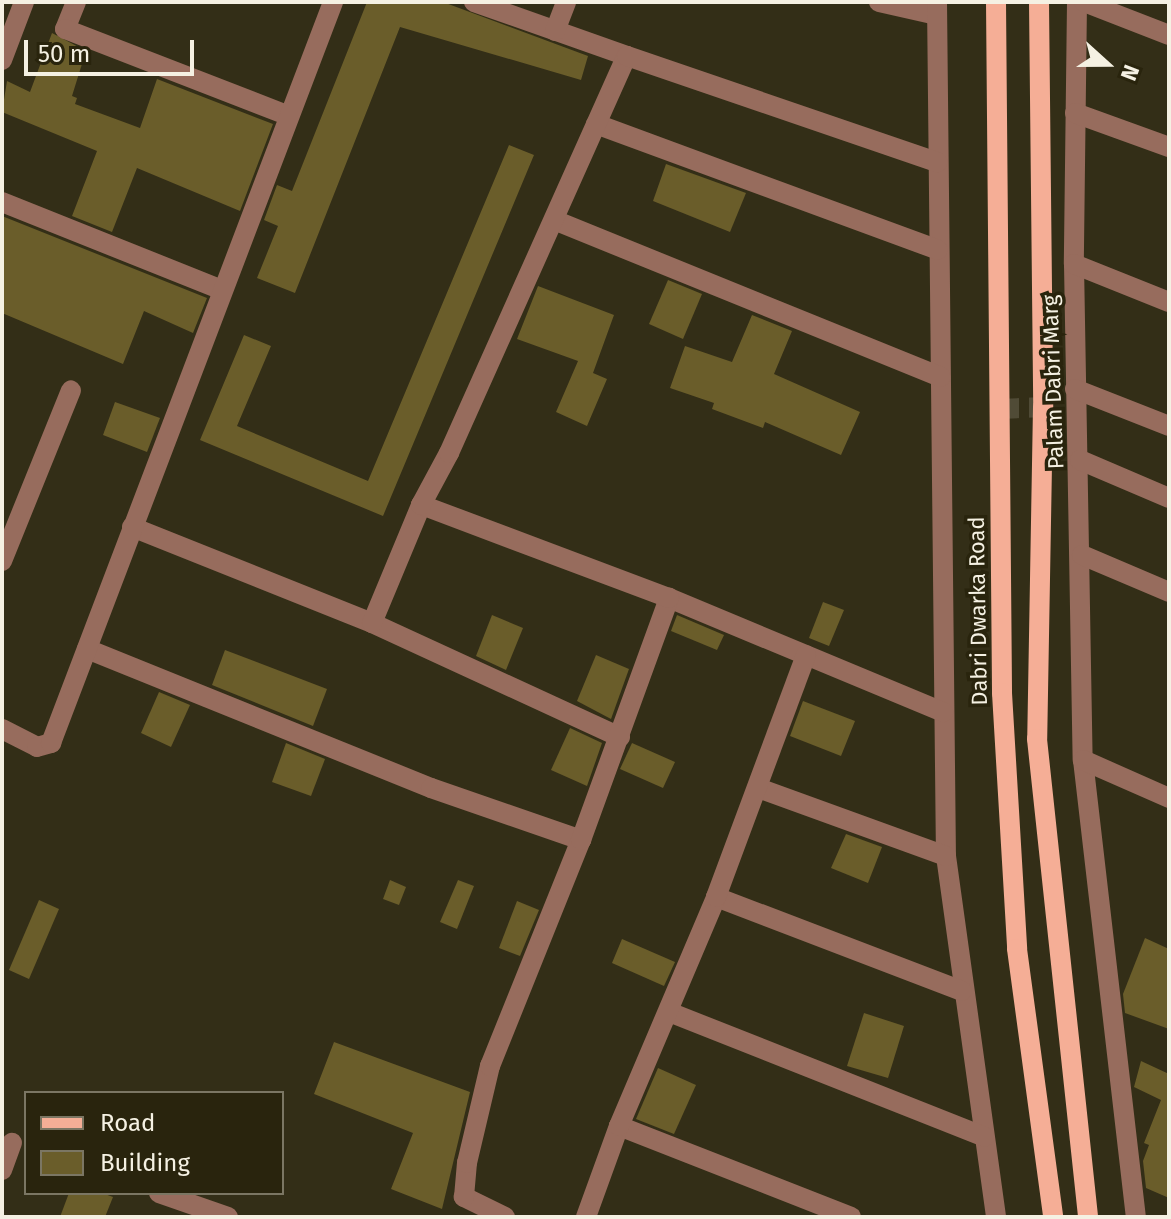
<!DOCTYPE html>
<style>
body{margin:0}
#map{position:relative;width:1171px;height:1219px;overflow:hidden;background:#332e17;font-family:"Fira Sans",sans-serif}
div>[style]{position:absolute}
.building>*{inset:0;background:#6a5d2a}
.minor-tunnel>*{height:20px;margin-top:-10px;transform-origin:0;background:repeating-linear-gradient(90deg,#504b36 0 20px,transparent 0 30px)}
.minor>*{height:20px;margin:-10px;padding:0 10px;transform-origin:10px;border-radius:10px;background:#976c5d}
.major>*{height:20px;margin:-10px;padding:0 10px;transform-origin:10px;border-radius:10px;background:#f5ae96}
span{translate:-50% -50%;white-space:nowrap;text-align:center;line-height:1.15;-webkit-text-stroke:7px #29240d;paint-order:stroke}
.street-label{font-size:22px;color:#f5f1e3}
.frame{position:absolute;inset:0;border:4px solid #f5f1e3;pointer-events:none}
.legend{position:absolute;left:24px;top:1091px;width:260px;height:104px;box-sizing:border-box;background:#29240d;border:2px solid #7b7663;margin:0;padding:10px 14px;list-style:none;font-size:24px;color:#f5f1e3}
.legend li{display:flex;align-items:center;gap:16px;height:40px}
.legend b{width:40px;border:2px solid #7b7663}
.north{position:absolute;left:1067px;top:24px;width:80px;height:80px;-webkit-text-stroke:6px #29240d;paint-order:stroke;rotate:111deg;font-size:22px;font-weight:700;line-height:32px;text-align:center;color:#f5f1e3}
.north::after{content:'';display:block;margin:auto;width:28px;height:36px;background:#f5f1e3;clip-path:polygon(50% 0,100% 100%,50% 72%,0 100%)}
.scale{position:absolute;left:24px;top:40px;width:170px;height:36px;box-sizing:border-box;border:4px solid #f5f1e3;border-top:0;padding-left:10px;font-size:24px;line-height:28px;white-space:nowrap;color:#f5f1e3;-webkit-text-stroke:6px #29240d;paint-order:stroke}
</style>
<div id="map">
<div class="building">
<div style="clip-path:polygon(367px 2px,443px 2px,588px 56px,581px 80px,400px 27px,295px 293px,257px 278px,278px 226px,264px 220px,277px 185px,292px 191px)"></div>
<div style="clip-path:polygon(52px 33px,86px 51px,72px 96px,77px 98px,75px 104px,140px 128px,157px 79px,273px 124px,240px 211px,137px 168px,112px 232px,72px 216px,97px 151px,2px 112px,7px 81px,30px 92px)"></div>
<div style="clip-path:polygon(509px 145px,534px 155px,383px 516px,200px 440px,244px 335px,271px 346px,237px 426px,368px 481px)"></div>
<div style="clip-path:polygon(666px 164px,746px 193px,730px 232px,653px 201px)"></div>
<div style="clip-path:polygon(2px 216px,207px 298px,193px 333px,144px 311px,123px 364px,2px 313px)"></div>
<div style="clip-path:polygon(668px 280px,702px 294px,683px 339px,649px 324px)"></div>
<div style="clip-path:polygon(538px 286px,614px 315px,593px 373px,607px 379px,587px 426px,556px 412px,578px 361px,517px 339px)"></div>
<div style="clip-path:polygon(752px 315px,792px 331px,774px 374px,860px 412px,841px 455px,765px 422px,763px 428px,712px 409px,714px 403px,670px 388px,685px 346px,732px 362px)"></div>
<div style="clip-path:polygon(115px 402px,160px 418px,147px 452px,103px 435px)"></div>
<div style="clip-path:polygon(823px 602px,844px 610px,829px 646px,809px 638px)"></div>
<div style="clip-path:polygon(492px 615px,523px 628px,506px 670px,476px 656px)"></div>
<div style="clip-path:polygon(677px 615px,724px 635px,717px 650px,671px 631px)"></div>
<div style="clip-path:polygon(225px 650px,327px 689px,313px 726px,212px 685px)"></div>
<div style="clip-path:polygon(596px 655px,629px 669px,611px 719px,577px 701px)"></div>
<div style="clip-path:polygon(159px 692px,190px 705px,171px 747px,141px 733px)"></div>
<div style="clip-path:polygon(803px 701px,855px 721px,841px 756px,790px 736px)"></div>
<div style="clip-path:polygon(570px 728px,602px 743px,587px 786px,551px 770px)"></div>
<div style="clip-path:polygon(286px 743px,325px 759px,311px 796px,272px 782px)"></div>
<div style="clip-path:polygon(632px 743px,675px 762px,663px 788px,620px 769px)"></div>
<div style="clip-path:polygon(846px 834px,882px 847px,868px 883px,831px 868px)"></div>
<div style="clip-path:polygon(390px 880px,406px 887px,399px 905px,383px 899px)"></div>
<div style="clip-path:polygon(458px 880px,474px 886px,457px 929px,440px 922px)"></div>
<div style="clip-path:polygon(39px 900px,59px 909px,29px 979px,9px 970px)"></div>
<div style="clip-path:polygon(517px 901px,539px 910px,520px 956px,499px 948px)"></div>
<div style="clip-path:polygon(1145px 938px,1169px 949px,1169px 1029px,1125px 1013px,1123px 994px)"></div>
<div style="clip-path:polygon(622px 939px,675px 962px,664px 986px,612px 963px)"></div>
<div style="clip-path:polygon(864px 1013px,904px 1026px,888px 1078px,847px 1066px)"></div>
<div style="clip-path:polygon(334px 1042px,470px 1092px,442px 1209px,391px 1189px,413px 1133px,314px 1094px)"></div>
<div style="clip-path:polygon(1141px 1061px,1169px 1074px,1169px 1198px,1146px 1188px,1143px 1161px,1149px 1145px,1144px 1143px,1161px 1100px,1134px 1087px)"></div>
<div style="clip-path:polygon(658px 1068px,696px 1085px,674px 1134px,636px 1119px)"></div>
<div style="clip-path:polygon(69px 1193px,102px 1193px,113px 1197px,105px 1217px,60px 1217px)"></div>
</div>
<div class="minor-tunnel">
<div style="left:999px;top:409px;width:44px;rotate:-2.6deg"></div>
</div>
<div class="minor">
<div style="left:76px;top:2px;width:29px;rotate:112deg"></div>
<div style="left:65px;top:29px;width:240px;rotate:21.2deg"></div>
<div style="left:474px;top:2px;width:162px;rotate:19.4deg"></div>
<div style="left:879px;top:2px;width:59px;rotate:12.6deg"></div>
<div style="left:937px;top:2px;width:854px;rotate:89.4deg"></div>
<div style="left:946px;top:856px;width:364px;rotate:82.1deg"></div>
<div style="left:1077px;top:2px;width:262px;rotate:90.7deg"></div>
<div style="left:1074px;top:264px;width:496px;rotate:89deg"></div>
<div style="left:1083px;top:760px;width:460px;rotate:83.4deg"></div>
<div style="left:1084px;top:2px;width:91px;rotate:21.2deg"></div>
<div style="left:555px;top:31px;width:31px;rotate:-69deg"></div>
<div style="left:2px;top:60px;width:62px;rotate:-69.2deg"></div>
<div style="left:1075px;top:113px;width:100px;rotate:19.9deg"></div>
<div style="left:596px;top:124px;width:364px;rotate:20.2deg"></div>
<div style="left:2px;top:202px;width:237px;rotate:21.8deg"></div>
<div style="left:554px;top:220px;width:417px;rotate:22.1deg"></div>
<div style="left:1074px;top:264px;width:102px;rotate:21.8deg"></div>
<div style="left:1075px;top:389px;width:101px;rotate:21.5deg"></div>
<div style="left:1080px;top:460px;width:97px;rotate:23.1deg"></div>
<div style="left:132px;top:527px;width:258px;rotate:21.8deg"></div>
<div style="left:372px;top:623px;width:273px;rotate:24.7deg"></div>
<div style="left:1082px;top:555px;width:95px;rotate:23deg"></div>
<div style="left:2px;top:561px;width:184px;rotate:-68deg"></div>
<div style="left:669px;top:598px;width:297px;rotate:22.6deg"></div>
<div style="left:372px;top:623px;width:128px;rotate:-67.4deg"></div>
<div style="left:87px;top:649px;width:371px;rotate:22deg"></div>
<div style="left:431px;top:788px;width:159px;rotate:19.1deg"></div>
<div style="left:2px;top:729px;width:39px;rotate:27deg"></div>
<div style="left:37px;top:747px;width:15px;rotate:-16deg"></div>
<div style="left:51px;top:743px;width:793px;rotate:-69.16deg"></div>
<div style="left:1083px;top:760px;width:94px;rotate:23.8deg"></div>
<div style="left:758px;top:788px;width:200px;rotate:19.9deg"></div>
<div style="left:716px;top:897px;width:263px;rotate:20.9deg"></div>
<div style="left:669px;top:1012px;width:339px;rotate:21.6deg"></div>
<div style="left:619px;top:1126px;width:249px;rotate:21.4deg"></div>
<div style="left:2px;top:1170px;width:29px;rotate:-70deg"></div>
<div style="left:159px;top:1193px;width:73px;rotate:19.2deg"></div>
<div style="left:505px;top:1217px;width:46px;rotate:-154deg"></div>
<div style="left:464px;top:1197px;width:34px;rotate:-85deg"></div>
<div style="left:467px;top:1163px;width:100px;rotate:-76.7deg"></div>
<div style="left:490px;top:1066px;width:244px;rotate:-68.1deg"></div>
<div style="left:581px;top:840px;width:258px;rotate:-70deg"></div>
<div style="left:669px;top:598px;width:265px;rotate:-159.4deg"></div>
<div style="left:421px;top:505px;width:59px;rotate:-61.7deg"></div>
<div style="left:449px;top:453px;width:435px;rotate:-65.9deg"></div>
<div style="left:627px;top:56px;width:328px;rotate:18.9deg"></div>
<div style="left:586px;top:1217px;width:97px;rotate:-70.1deg"></div>
<div style="left:619px;top:1126px;width:249px;rotate:-67deg"></div>
<div style="left:716px;top:897px;width:258px;rotate:-69.6deg"></div>
</div>
<div class="major">
<div style="left:996px;top:2px;width:691px;rotate:89.5deg"></div>
<div style="left:1002px;top:693px;width:256px;rotate:86.6deg"></div>
<div style="left:1017px;top:949px;width:270px;rotate:82.3deg"></div>
<div style="left:1039px;top:2px;width:405px;rotate:89.4deg"></div>
<div style="left:1043px;top:407px;width:332px;rotate:91deg"></div>
<div style="left:1037px;top:739px;width:481px;rotate:83.9deg"></div>
</div>
<div class="street-label">
<span style="left:1053px;top:382px;rotate:-92deg">Palam Dabri Marg</span>
<span style="left:978px;top:611px;rotate:-91deg">Dabri Dwarka Road</span>
</div>
<div class="frame"></div>
<ul class="legend">
<li><b style="height:10px;background:#f5ae96"></b>Road</li>
<li><b style="height:22px;background:#6a5d2a"></b>Building</li>
</ul>
<div class="north">N</div>
<div class="scale">50 m</div>
</div>
